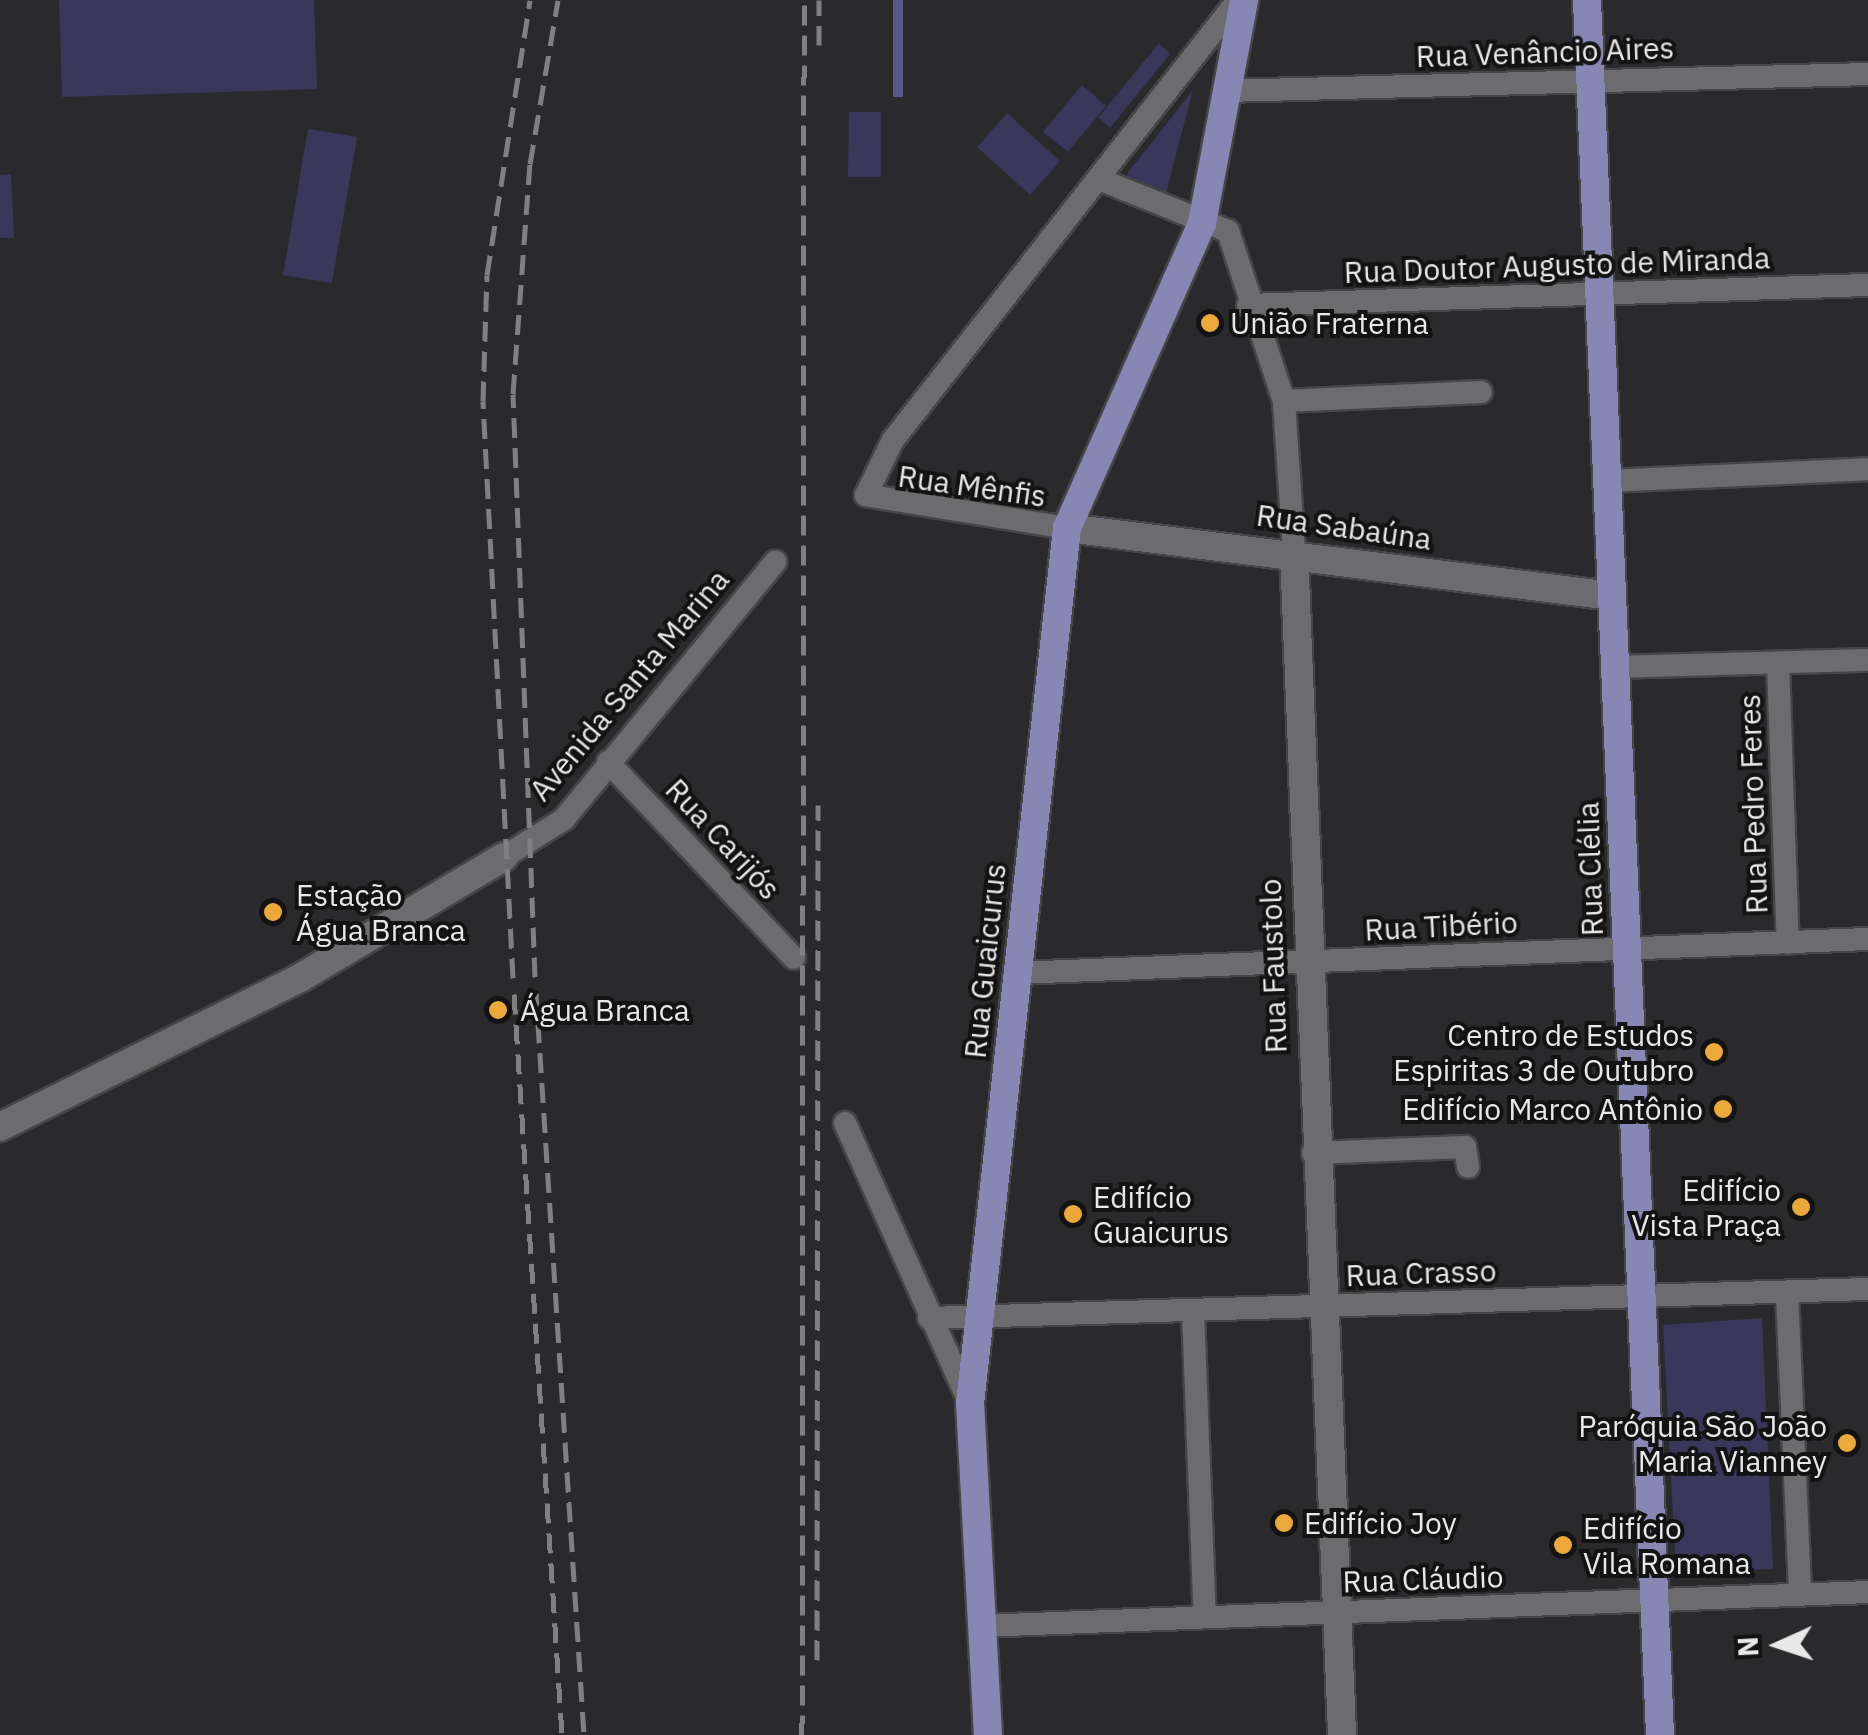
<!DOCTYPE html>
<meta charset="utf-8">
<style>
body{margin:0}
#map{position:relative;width:1868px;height:1735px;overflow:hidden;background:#2a2a2d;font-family:"IBM Plex Sans",sans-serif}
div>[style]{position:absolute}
.green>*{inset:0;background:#39375a}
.water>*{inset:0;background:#595689}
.roads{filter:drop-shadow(2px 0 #464648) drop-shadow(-2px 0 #464648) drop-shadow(0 2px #464648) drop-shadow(0 -2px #464648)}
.minor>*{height:22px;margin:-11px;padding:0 11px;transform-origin:11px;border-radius:11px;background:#6c6c6f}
.tertiary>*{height:28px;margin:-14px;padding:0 14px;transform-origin:14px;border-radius:14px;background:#6c6c6f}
.primary>*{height:28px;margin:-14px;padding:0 14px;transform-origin:14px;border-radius:14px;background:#8886b3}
.rail>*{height:5px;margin-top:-2.5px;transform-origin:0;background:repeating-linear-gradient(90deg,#808082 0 20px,transparent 0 30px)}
.dots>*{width:28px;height:28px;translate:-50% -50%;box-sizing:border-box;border:5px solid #131314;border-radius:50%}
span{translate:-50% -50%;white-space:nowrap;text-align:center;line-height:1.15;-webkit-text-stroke:8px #131314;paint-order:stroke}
.street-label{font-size:30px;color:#e8e8e9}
.poi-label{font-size:30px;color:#e8e8e9}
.left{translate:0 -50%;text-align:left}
.right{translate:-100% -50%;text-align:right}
.north{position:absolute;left:1728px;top:1595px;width:100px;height:100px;-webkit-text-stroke:8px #131314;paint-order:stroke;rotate:267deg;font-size:28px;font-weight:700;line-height:40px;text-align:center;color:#e8e8e9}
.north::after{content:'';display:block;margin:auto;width:35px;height:45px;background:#e8e8e9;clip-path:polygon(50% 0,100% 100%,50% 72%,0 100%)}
</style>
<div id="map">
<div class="green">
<div style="clip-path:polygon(59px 0,314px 0,317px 89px,62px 97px)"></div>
<div style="clip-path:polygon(1159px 43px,1170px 54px,1110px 128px,1098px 118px)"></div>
<div style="clip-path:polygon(1082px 85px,1106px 106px,1068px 152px,1043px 132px)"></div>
<div style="clip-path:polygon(1193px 90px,1166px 193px,1128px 177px,1127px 174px)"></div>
<div style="clip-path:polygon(849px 112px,881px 112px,881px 177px,848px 177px)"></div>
<div style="clip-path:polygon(1007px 113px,1060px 161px,1030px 195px,977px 147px)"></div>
<div style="clip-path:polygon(308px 129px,357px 137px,332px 283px,283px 275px)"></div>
<div style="clip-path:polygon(11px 174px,14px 238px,0 238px,0 175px)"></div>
<div style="clip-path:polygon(1762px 1318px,1773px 1569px,1676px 1573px,1663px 1325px)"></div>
</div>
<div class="water">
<div style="clip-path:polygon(893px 0,903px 0,903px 97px,893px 97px)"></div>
</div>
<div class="roads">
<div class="minor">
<div style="left:1224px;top:91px;width:644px;rotate:-1.51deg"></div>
<div style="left:1101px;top:180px;width:137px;rotate:21.9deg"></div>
<div style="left:1228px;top:231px;width:179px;rotate:71.8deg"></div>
<div style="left:1284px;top:401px;width:152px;rotate:86.2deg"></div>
<div style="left:1248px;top:305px;width:620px;rotate:-1.85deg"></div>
<div style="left:1284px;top:401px;width:197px;rotate:-2.6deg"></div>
<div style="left:1607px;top:481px;width:261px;rotate:-2.6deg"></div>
<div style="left:1067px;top:528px;width:204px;rotate:-170.7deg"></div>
<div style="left:866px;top:495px;width:61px;rotate:-63.9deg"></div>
<div style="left:893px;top:440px;width:559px;rotate:-51.9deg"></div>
<div style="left:1778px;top:663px;width:280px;rotate:88deg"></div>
<div style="left:1615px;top:667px;width:253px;rotate:-1.6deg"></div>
<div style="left:608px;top:762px;width:270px;rotate:46.5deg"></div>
<div style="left:504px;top:857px;width:71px;rotate:-32.3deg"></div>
<div style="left:564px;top:819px;width:333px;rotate:-50.6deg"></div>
<div style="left:1017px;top:973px;width:852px;rotate:-2.29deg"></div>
<div style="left:845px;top:1123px;width:305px;rotate:66deg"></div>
<div style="left:1313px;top:1153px;width:152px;rotate:-2.3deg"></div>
<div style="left:1465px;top:1147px;width:20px;rotate:81deg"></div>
<div style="left:1787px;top:1292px;width:302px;rotate:87.5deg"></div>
<div style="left:1193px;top:1311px;width:306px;rotate:87.8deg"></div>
<div style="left:929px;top:1318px;width:939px;rotate:-1.77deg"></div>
<div style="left:980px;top:1626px;width:889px;rotate:-2.19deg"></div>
</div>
<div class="tertiary">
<div style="left:1067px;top:528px;width:549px;rotate:7.11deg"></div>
<div style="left:1294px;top:553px;width:1183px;rotate:87.67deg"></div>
<div style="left:0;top:1127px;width:335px;rotate:-26.4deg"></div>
<div style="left:300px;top:978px;width:237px;rotate:-30.7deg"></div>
</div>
<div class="primary">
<div style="left:1587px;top:0;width:1737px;rotate:87.59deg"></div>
<div style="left:988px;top:1735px;width:331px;rotate:-93.1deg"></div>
<div style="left:970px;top:1404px;width:881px;rotate:-83.68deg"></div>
<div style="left:1067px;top:528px;width:334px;rotate:-66.1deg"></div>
<div style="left:1202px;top:223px;width:227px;rotate:-79.3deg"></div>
</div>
</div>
<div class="rail">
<div style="left:819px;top:45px;width:45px;rotate:-90deg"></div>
<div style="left:535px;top:977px;width:583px;rotate:-92.16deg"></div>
<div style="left:513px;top:394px;width:231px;rotate:-85.8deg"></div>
<div style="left:530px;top:164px;width:166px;rotate:-80.3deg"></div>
<div style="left:513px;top:978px;width:578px;rotate:-92.98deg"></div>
<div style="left:483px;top:401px;width:126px;rotate:-88.2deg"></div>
<div style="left:487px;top:275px;width:278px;rotate:-81.1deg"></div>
<div style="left:536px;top:993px;width:744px;rotate:86.3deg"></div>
<div style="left:514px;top:994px;width:743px;rotate:86.29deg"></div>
<div style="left:817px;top:1660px;width:855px;rotate:-89.93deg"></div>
<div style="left:802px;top:1735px;width:1735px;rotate:-89.93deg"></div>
</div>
<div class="dots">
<div style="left:1210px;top:323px;background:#eca93a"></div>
<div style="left:273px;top:912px;background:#eca93a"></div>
<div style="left:498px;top:1010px;background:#eca93a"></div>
<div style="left:1714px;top:1052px;background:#eca93a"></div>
<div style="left:1723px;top:1109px;background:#eca93a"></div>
<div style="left:1801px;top:1207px;background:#eca93a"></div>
<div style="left:1073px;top:1214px;background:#eca93a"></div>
<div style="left:1847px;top:1443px;background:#eca93a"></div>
<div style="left:1284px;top:1523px;background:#eca93a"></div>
<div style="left:1563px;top:1545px;background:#eca93a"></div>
</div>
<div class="street-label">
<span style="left:1545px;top:52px;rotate:-2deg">Rua Venâncio Aires</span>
<span style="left:1557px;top:265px;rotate:-2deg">Rua Doutor Augusto de Miranda</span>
<span style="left:972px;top:486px;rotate:8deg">Rua Mênfis</span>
<span style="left:1344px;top:527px;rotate:8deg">Rua Sabaúna</span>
<span style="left:629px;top:685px;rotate:-50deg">Avenida Santa Marina</span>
<span style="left:1753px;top:804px;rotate:-92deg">Rua Pedro Feres</span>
<span style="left:723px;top:839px;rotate:47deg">Rua Carijós</span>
<span style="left:1590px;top:869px;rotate:-92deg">Rua Clélia</span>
<span style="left:1441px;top:926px;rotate:-3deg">Rua Tibério</span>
<span style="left:985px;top:961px;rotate:-84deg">Rua Guaicurus</span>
<span style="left:1273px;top:966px;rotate:-92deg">Rua Faustolo</span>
<span style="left:1421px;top:1273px;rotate:-2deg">Rua Crasso</span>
<span style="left:1423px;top:1579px;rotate:-2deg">Rua Cláudio</span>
</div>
<div class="poi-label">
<span class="left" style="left:1230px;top:323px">União Fraterna</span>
<span class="left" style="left:296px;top:912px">Estação<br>Água Branca</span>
<span class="left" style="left:520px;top:1010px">Água Branca</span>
<span class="right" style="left:1694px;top:1052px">Centro de Estudos<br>Espiritas 3 de Outubro</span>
<span class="right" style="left:1703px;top:1109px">Edifício Marco Antônio</span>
<span class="right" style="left:1781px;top:1207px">Edifício<br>Vista Praça</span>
<span class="left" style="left:1093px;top:1214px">Edifício<br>Guaicurus</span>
<span class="right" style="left:1827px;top:1443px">Paróquia São João<br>Maria Vianney</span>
<span class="left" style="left:1304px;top:1523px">Edifício Joy</span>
<span class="left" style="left:1583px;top:1545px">Edifício<br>Vila Romana</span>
</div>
<div class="north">N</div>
</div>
